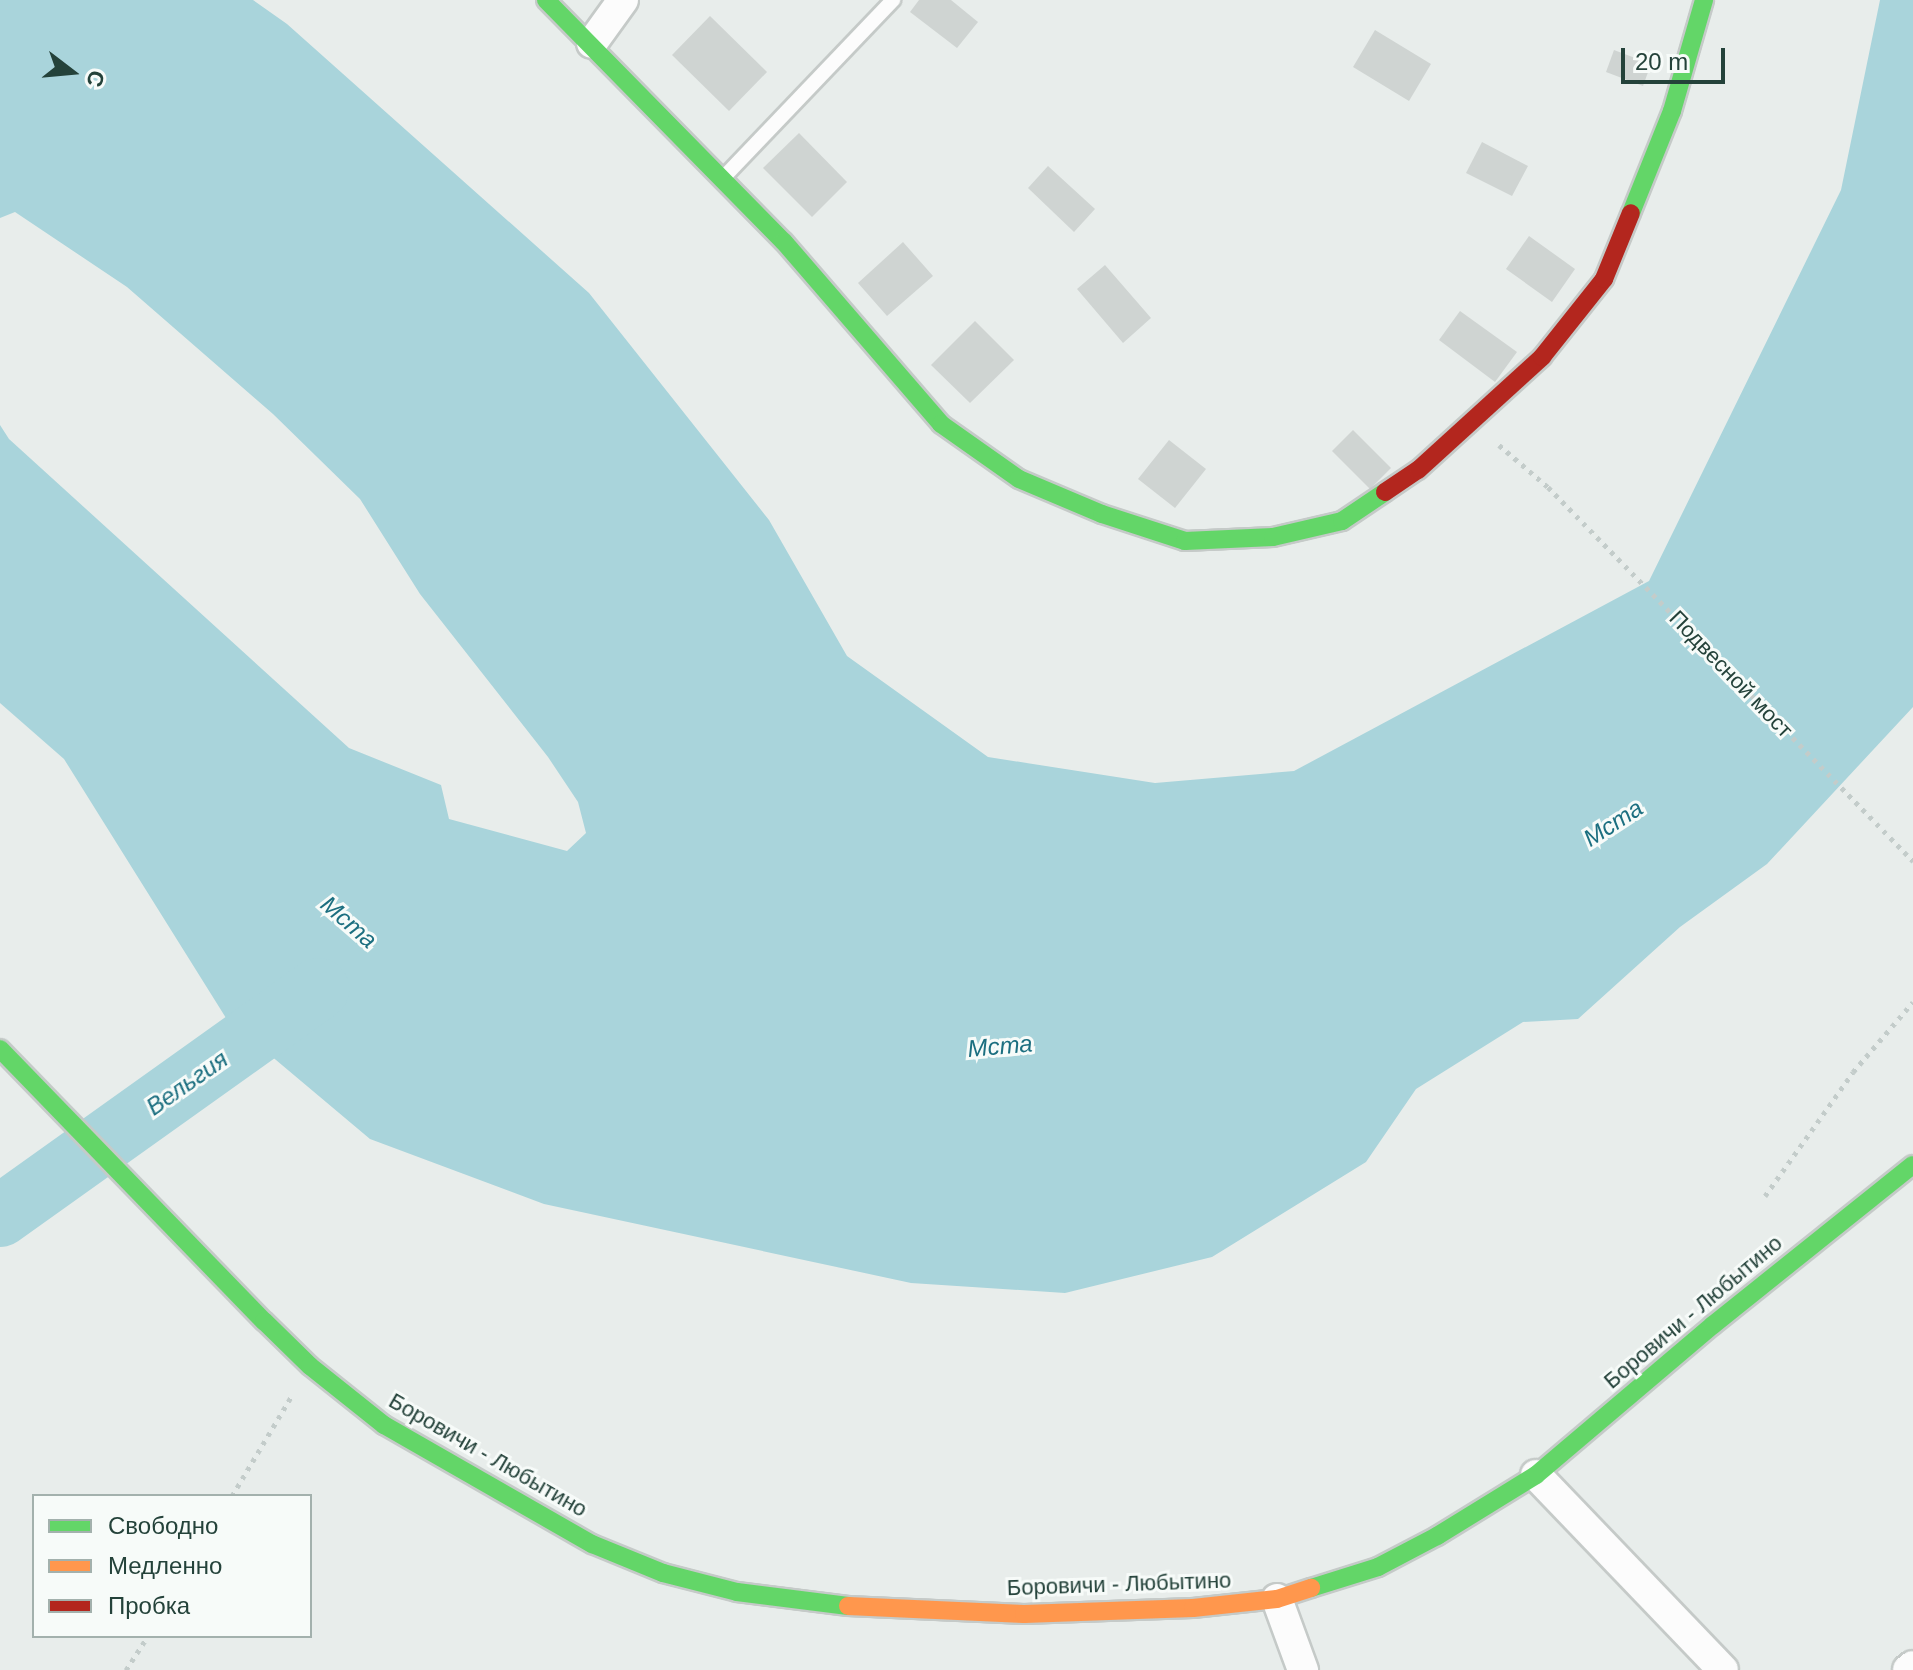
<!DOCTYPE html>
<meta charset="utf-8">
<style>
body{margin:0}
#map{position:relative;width:1913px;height:1670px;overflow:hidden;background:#e8edeb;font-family:Helvetica,sans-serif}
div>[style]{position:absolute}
.water>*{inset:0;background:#a9d4db}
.river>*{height:62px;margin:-31px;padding:0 31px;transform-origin:31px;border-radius:31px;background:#a9d4db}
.building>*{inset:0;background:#cfd4d2}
.path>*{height:5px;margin-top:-2.5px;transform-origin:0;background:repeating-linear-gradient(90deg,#c3ccca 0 4px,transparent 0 10px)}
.roads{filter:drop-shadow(2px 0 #c5cac8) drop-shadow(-2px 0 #c5cac8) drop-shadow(0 2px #c5cac8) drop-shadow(0 -2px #c5cac8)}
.lane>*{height:14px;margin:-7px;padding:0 7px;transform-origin:7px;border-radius:7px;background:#fcfcfc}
.street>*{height:30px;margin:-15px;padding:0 15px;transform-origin:15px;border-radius:15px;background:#fcfcfc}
.fast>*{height:18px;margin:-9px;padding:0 9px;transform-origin:9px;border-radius:9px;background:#63d668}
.slow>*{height:18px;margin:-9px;padding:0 9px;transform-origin:9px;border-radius:9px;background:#ff974d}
.jam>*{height:18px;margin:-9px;padding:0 9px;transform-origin:9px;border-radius:9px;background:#b3261e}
span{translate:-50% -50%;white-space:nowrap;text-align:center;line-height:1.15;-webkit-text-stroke:6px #f7fbf9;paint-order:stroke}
.street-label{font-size:22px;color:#24423a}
.water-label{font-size:24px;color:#1c6f80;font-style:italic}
.legend{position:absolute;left:32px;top:1494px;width:280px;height:144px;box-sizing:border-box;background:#f7fbf9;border:2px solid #a3b1ad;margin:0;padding:10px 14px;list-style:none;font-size:24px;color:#24423a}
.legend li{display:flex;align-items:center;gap:16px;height:40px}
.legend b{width:40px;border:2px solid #a3b1ad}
.north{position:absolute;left:32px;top:32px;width:80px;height:80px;-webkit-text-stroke:6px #f7fbf9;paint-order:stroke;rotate:106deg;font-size:22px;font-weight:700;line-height:32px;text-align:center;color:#24423a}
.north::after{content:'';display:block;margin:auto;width:28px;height:36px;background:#24423a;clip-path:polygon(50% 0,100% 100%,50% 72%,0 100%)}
.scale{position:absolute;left:1621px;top:48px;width:104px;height:36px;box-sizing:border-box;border:4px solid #24423a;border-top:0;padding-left:10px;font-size:24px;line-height:28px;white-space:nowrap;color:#24423a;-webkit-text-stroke:6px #f7fbf9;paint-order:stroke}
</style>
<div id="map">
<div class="water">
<div style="clip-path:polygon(0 0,253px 0,287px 24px,589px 293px,769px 520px,847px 656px,988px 757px,1155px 783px,1294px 771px,1649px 581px,1841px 190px,1880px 0,1913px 0,1913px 707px,1767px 864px,1680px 927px,1578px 1019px,1523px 1022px,1416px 1089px,1366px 1162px,1212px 1257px,1065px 1293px,911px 1283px,544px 1204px,370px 1139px,226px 1018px,64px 759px,0 703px,0 425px,9px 439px,349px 748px,441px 785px,449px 819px,567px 851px,586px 833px,578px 802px,548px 757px,420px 594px,360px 499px,273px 414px,127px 287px,15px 212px,0 218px)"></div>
</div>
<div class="river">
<div style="left:0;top:1216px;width:391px;rotate:-35.5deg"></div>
</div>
<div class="building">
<div style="clip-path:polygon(919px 0,951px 0,978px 22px,957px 48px,910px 12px)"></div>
<div style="clip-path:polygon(710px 16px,767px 72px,729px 111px,672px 55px)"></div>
<div style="clip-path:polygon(1375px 30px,1431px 64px,1409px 101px,1353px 67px)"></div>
<div style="clip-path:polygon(1614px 50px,1651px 64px,1643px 86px,1606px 72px)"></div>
<div style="clip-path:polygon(799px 133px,847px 182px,812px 217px,763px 168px)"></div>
<div style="clip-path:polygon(1482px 142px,1528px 166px,1512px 196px,1466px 173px)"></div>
<div style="clip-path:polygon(1048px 166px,1095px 209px,1074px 232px,1028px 188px)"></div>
<div style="clip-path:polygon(1529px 236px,1575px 269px,1552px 302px,1506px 269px)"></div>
<div style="clip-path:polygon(903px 242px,933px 276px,887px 316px,858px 283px)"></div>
<div style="clip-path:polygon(1105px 265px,1151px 318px,1123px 343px,1077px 289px)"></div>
<div style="clip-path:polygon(1460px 311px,1517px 352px,1495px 382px,1439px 340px)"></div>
<div style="clip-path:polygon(975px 321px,1014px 360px,970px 403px,931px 365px)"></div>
<div style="clip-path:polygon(1353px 430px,1391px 468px,1370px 489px,1332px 451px)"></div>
<div style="clip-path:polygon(1169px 440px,1206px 469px,1175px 508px,1138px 479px)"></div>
</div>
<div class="path">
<div style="left:1499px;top:445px;width:65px;rotate:40.6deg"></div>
<div style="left:1548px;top:487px;width:523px;rotate:45.7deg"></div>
<div style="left:1765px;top:1196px;width:152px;rotate:-54.6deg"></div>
<div style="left:1853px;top:1072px;width:92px;rotate:-49.4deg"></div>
<div style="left:232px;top:1496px;width:115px;rotate:-59.2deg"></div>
<div style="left:126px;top:1670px;width:40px;rotate:-57.1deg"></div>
</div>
<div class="roads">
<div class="lane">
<div style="left:722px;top:179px;width:248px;rotate:-46.3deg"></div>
</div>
<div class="street">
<div style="left:592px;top:43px;width:53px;rotate:-54.2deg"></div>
<div style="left:1536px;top:1475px;width:270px;rotate:46.2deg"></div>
<div style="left:1277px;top:1599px;width:76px;rotate:69.9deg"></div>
<div style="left:1908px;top:1670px;width:6px;rotate:-39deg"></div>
</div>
<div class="fast">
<div style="left:546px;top:0;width:339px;rotate:45.5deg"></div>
<div style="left:784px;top:242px;width:240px;rotate:49.2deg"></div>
<div style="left:941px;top:424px;width:95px;rotate:35.2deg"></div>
<div style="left:1019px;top:479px;width:90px;rotate:22.9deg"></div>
<div style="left:1102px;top:514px;width:87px;rotate:18deg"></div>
<div style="left:1185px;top:541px;width:88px;rotate:-2.6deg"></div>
<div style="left:1273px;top:537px;width:71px;rotate:-13.1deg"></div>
<div style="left:1342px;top:521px;width:52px;rotate:-34deg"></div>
<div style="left:1631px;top:213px;width:110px;rotate:-68.1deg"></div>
<div style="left:1672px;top:111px;width:116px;rotate:-73.9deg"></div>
<div style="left:0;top:1049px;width:379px;rotate:45.9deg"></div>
<div style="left:264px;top:1321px;width:64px;rotate:44.4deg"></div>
<div style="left:310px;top:1366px;width:95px;rotate:38.6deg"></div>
<div style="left:384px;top:1425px;width:240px;rotate:29.8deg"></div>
<div style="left:592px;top:1544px;width:77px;rotate:22.2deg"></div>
<div style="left:663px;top:1573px;width:76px;rotate:14.4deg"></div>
<div style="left:737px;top:1592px;width:112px;rotate:7.2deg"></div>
<div style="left:1311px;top:1588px;width:70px;rotate:-17.4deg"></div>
<div style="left:1378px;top:1567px;width:67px;rotate:-27.7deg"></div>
<div style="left:1437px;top:1536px;width:116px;rotate:-31.6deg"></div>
<div style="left:1536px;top:1475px;width:232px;rotate:-40.3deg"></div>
<div style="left:1713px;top:1325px;width:256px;rotate:-38.7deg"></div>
</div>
<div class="slow">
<div style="left:848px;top:1606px;width:176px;rotate:2.6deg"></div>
<div style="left:1024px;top:1614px;width:169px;rotate:-2deg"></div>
<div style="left:1193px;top:1608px;width:84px;rotate:-6.1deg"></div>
<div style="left:1277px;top:1599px;width:36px;rotate:-18deg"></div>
</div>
<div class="jam">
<div style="left:1385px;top:492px;width:40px;rotate:-34deg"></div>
<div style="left:1418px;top:470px;width:168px;rotate:-42.3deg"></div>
<div style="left:1542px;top:357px;width:100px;rotate:-51.5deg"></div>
<div style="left:1604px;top:279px;width:71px;rotate:-67.8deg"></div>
</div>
</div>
<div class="street-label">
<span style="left:1731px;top:674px;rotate:46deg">Подвесной мост</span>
<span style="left:1693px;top:1312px;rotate:-40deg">Боровичи - Любытино</span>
<span style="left:488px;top:1455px;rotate:30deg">Боровичи - Любытино</span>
<span style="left:1119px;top:1584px;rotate:-2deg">Боровичи - Любытино</span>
</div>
<div class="water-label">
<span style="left:1613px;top:823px;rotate:-33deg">Мста</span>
<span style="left:349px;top:922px;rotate:41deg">Мста</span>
<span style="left:1000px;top:1046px;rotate:-5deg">Мста</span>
<span style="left:187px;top:1083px;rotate:-35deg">Вельгия</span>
</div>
<ul class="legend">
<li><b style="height:10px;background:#63d668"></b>Свободно</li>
<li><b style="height:10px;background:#ff974d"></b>Медленно</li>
<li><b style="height:10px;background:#b3261e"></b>Пробка</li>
</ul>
<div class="north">С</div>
<div class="scale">20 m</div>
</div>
